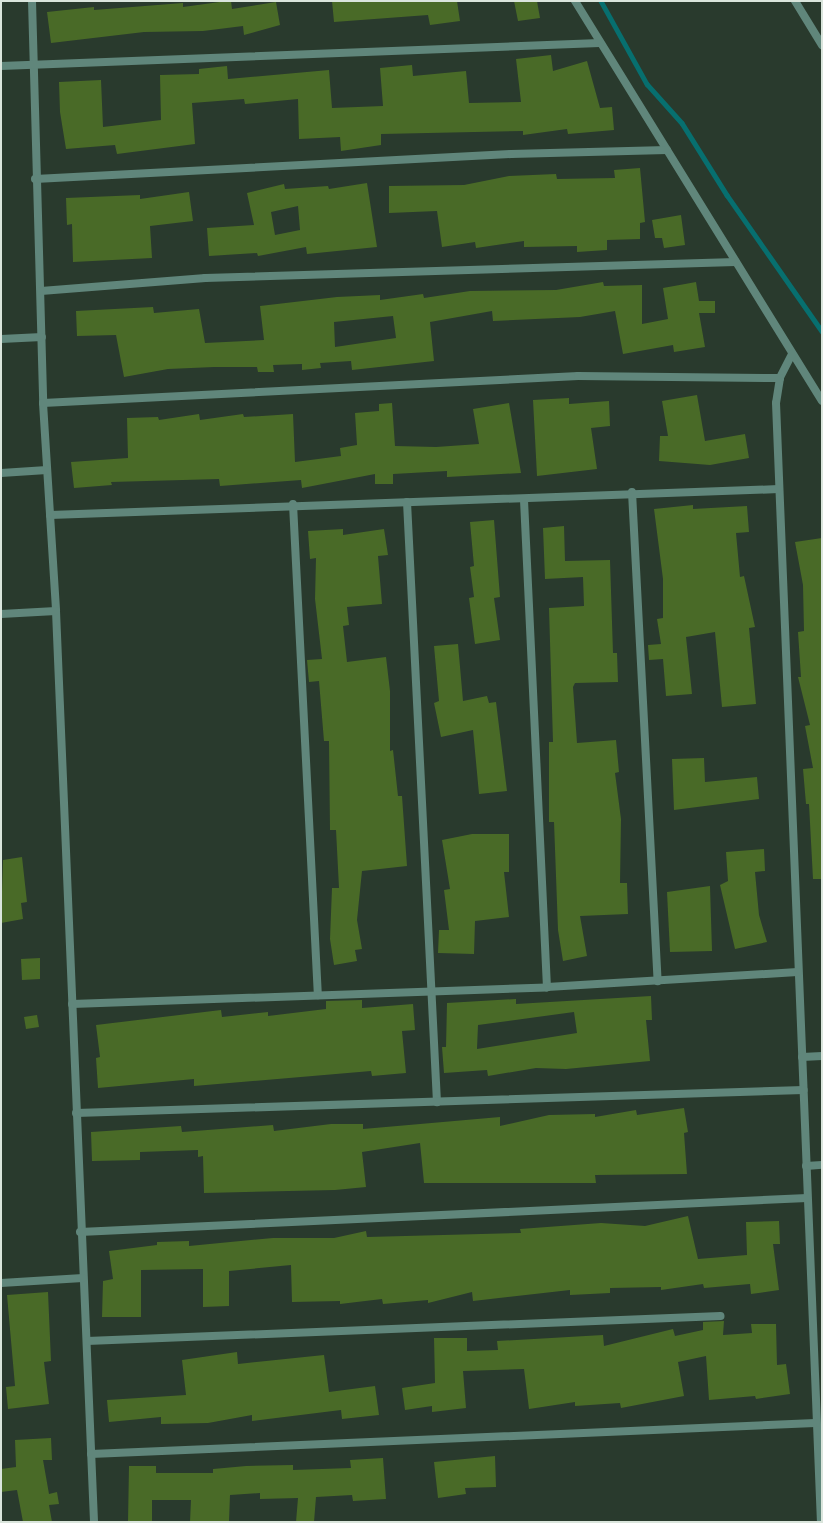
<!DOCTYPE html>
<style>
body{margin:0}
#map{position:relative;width:823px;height:1523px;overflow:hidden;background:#293a2d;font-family:Overpass,sans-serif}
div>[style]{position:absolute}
.stream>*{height:4.5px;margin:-2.25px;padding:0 2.25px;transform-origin:2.25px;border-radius:2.25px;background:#076f6f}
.building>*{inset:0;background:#496a27}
.street>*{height:8px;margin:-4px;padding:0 4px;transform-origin:4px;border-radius:4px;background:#60867b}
span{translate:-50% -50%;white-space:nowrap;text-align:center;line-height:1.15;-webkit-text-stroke:4px #171f19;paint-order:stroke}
.frame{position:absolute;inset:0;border:2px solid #dae5dc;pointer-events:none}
</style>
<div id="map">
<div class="stream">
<div style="left:601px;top:1px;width:95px;rotate:61deg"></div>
<div style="left:647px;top:84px;width:52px;rotate:48.1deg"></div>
<div style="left:682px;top:123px;width:85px;rotate:58deg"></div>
<div style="left:727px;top:195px;width:166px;rotate:55.1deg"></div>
</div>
<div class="building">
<div style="clip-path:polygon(227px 1px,231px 1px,232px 9px,276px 2px,280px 25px,244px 35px,243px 26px,203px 31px,144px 32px,51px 43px,47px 12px,94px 7px,94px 10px,183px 3px,183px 7px)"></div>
<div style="clip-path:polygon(332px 1px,457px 1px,460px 21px,430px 25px,428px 15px,334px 22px)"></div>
<div style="clip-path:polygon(514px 1px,537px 1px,540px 18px,518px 21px)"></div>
<div style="clip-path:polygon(551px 55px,553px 71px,587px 61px,600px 108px,612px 107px,614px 130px,568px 134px,567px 129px,523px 135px,523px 131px,381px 134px,381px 145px,341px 151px,340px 137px,299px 139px,298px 99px,245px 104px,244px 99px,192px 103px,195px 144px,117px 154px,115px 145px,66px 149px,60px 112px,59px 82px,101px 80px,103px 127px,161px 120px,160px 75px,199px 74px,199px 69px,227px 66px,228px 79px,329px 70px,332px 108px,383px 106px,380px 68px,412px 65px,413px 76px,466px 71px,469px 103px,521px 102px,516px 59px)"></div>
<div style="clip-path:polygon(640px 168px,645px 222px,640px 223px,640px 239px,607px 240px,607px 250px,577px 252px,577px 246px,524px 247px,524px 241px,476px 248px,475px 242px,442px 247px,437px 211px,389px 213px,389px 186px,464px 185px,509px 176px,556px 174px,557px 179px,615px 178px,614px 170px)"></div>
<div style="clip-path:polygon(evenodd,367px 183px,377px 247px,307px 254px,306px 247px,258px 256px,257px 253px,209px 256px,207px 228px,254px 225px,247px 193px,284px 184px,285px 189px,328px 186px,329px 189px,367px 183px,298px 206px,300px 230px,275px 235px,271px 212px,298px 206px)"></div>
<div style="clip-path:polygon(189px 192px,193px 221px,150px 226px,152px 258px,73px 262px,72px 224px,67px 225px,66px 198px,140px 195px,140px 199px)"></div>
<div style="clip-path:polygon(681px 215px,685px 245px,664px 248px,662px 238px,655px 238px,652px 220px)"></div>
<div style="clip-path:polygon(evenodd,603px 282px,604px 286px,642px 285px,642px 324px,668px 319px,663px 288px,696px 282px,699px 301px,715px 301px,715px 313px,699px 313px,705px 347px,674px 352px,673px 345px,623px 354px,615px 311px,580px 317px,493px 321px,492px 311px,430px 322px,434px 361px,352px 370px,351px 361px,320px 363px,321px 368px,302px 370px,302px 364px,273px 365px,274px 372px,258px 372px,257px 367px,214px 367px,168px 369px,124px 377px,116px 335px,77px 336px,76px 311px,153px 307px,154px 313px,199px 309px,205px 343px,264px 340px,260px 306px,337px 297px,380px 295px,380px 300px,423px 294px,424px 298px,470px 291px,556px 290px,603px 282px,393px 316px,396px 338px,335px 347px,334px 322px,393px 316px)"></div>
<div style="clip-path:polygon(697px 395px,705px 441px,745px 434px,749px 458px,710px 465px,659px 461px,660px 436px,668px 436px,662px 401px)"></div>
<div style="clip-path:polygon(569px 398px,569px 404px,609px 401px,610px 426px,591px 428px,597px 469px,537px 476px,533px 400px)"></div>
<div style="clip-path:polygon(392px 403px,395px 446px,436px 447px,479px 444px,473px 409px,509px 403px,521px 473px,447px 477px,447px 471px,393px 474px,393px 484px,375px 484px,375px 474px,302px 488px,301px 480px,220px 486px,219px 479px,111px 482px,112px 485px,74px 488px,71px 462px,128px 458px,127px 418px,158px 417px,159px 420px,199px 414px,200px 420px,243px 414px,244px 417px,293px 414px,295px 462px,341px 456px,340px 448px,357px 445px,355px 413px,379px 411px,379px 404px)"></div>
<div style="clip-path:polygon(693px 505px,693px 509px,747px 506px,749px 532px,736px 533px,740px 577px,744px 576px,755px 627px,749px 628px,756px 704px,722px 707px,715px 632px,686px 637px,692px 694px,666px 696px,663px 659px,649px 660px,648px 645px,661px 644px,657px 619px,663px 618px,663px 579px,654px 509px)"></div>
<div style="clip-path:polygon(494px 520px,500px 597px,494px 598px,500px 640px,475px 644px,469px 598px,474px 597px,470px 567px,474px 566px,470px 522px)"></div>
<div style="clip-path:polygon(564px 526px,565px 561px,610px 560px,613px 653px,617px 653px,618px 682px,575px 683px,573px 687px,577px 743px,616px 740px,619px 772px,615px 773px,621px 819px,620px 883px,627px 883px,628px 914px,580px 916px,587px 956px,563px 961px,558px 930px,554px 822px,549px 822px,549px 742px,553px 742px,549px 608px,584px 606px,583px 577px,545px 579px,543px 528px)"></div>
<div style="clip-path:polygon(343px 529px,343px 535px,384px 529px,388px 555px,378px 556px,382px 604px,347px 607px,349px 625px,343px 626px,347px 662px,386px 657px,390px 691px,390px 751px,393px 750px,398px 796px,402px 796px,407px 866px,362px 871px,357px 920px,362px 949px,355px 950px,357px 961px,334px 965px,330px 939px,332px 888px,339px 888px,336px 830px,330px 830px,329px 741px,324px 741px,319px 681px,309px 682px,307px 660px,322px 659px,315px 599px,316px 558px,310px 559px,308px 531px)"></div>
<div style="clip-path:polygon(822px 538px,822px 879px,813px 879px,809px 804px,806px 804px,803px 769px,813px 768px,805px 726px,810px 725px,798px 677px,801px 677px,798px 632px,804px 631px,803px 585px,795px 542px)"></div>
<div style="clip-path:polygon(458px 644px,463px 701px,487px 696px,489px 703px,496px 702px,507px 791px,479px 794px,473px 730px,441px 737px,434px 703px,439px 701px,434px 646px)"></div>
<div style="clip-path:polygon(704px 758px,705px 782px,757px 777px,759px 799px,674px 810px,672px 759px)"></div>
<div style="clip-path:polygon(472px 834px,509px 834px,509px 872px,504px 872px,509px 917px,475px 921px,474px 954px,438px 953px,439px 930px,449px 930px,444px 890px,450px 889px,442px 840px)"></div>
<div style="clip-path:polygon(764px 849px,765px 871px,755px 872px,759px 915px,767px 942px,735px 949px,720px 885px,728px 881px,726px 852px)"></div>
<div style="clip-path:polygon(22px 857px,27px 902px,21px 903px,23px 919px,1px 923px,3px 860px)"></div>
<div style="clip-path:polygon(710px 886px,712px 951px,670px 952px,667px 892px)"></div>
<div style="clip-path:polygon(40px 958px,40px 979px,22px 980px,21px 959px)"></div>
<div style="clip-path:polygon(evenodd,651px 996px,652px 1020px,646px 1020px,650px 1061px,566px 1069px,536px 1068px,488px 1076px,487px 1070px,444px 1073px,442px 1047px,446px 1047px,447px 1003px,516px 999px,516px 1004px,651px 996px,574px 1012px,577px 1033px,477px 1049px,478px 1025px,574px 1012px)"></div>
<div style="clip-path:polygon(362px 1000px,362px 1008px,413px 1004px,415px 1030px,402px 1031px,406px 1073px,372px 1076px,371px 1071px,194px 1086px,194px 1079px,98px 1088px,96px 1058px,100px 1057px,96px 1025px,221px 1010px,222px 1017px,268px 1012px,268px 1016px,326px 1009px,326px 1001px)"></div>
<div style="clip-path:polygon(37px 1015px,39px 1027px,26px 1029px,24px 1017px)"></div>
<div style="clip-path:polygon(684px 1108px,688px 1132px,684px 1133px,687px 1174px,595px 1175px,596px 1183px,424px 1183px,420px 1143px,362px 1152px,366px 1187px,335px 1190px,204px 1193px,203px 1156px,198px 1157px,198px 1150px,140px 1152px,140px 1160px,92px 1161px,91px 1132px,181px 1126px,182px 1132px,273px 1125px,274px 1131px,331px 1124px,363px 1124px,363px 1129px,500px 1117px,500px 1126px,549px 1115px,595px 1114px,595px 1117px,636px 1110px,637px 1115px)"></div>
<div style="clip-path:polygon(688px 1216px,698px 1259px,747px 1255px,746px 1222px,779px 1221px,780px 1244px,773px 1244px,779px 1290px,751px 1294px,750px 1284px,704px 1288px,703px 1284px,661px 1290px,661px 1287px,610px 1288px,610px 1293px,570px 1295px,570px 1290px,473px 1301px,472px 1292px,428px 1303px,428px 1300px,383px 1304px,382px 1299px,340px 1304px,340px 1301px,292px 1302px,291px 1265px,229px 1271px,229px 1306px,203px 1307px,203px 1269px,141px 1270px,141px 1317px,102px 1317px,103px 1281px,113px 1279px,109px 1251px,157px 1245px,157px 1242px,189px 1241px,189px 1246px,273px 1238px,334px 1238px,366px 1231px,367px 1237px,521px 1233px,520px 1229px,601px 1223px,645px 1226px)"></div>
<div style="clip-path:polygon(48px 1292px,51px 1361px,44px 1362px,49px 1404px,8px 1409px,6px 1387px,15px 1386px,7px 1295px)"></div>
<div style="clip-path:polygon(724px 1321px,723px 1335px,752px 1333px,751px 1324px,776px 1324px,777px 1365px,786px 1364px,790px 1394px,756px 1399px,755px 1396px,709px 1400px,706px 1356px,678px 1362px,684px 1396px,621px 1408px,620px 1403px,575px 1406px,575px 1402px,529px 1409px,524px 1369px,463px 1371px,466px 1408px,432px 1412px,432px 1406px,405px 1410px,402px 1388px,435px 1383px,434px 1338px,467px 1338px,467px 1351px,498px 1350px,497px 1341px,603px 1335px,604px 1346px,673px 1329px,675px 1336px,703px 1330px,703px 1322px)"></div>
<div style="clip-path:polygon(237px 1352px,238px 1364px,324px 1355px,329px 1392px,375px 1386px,379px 1415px,342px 1419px,341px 1410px,252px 1421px,252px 1415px,208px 1423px,161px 1424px,161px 1417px,109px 1422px,107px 1400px,186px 1395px,182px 1360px)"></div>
<div style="clip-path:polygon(51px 1438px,52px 1460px,43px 1460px,49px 1494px,57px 1492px,59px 1504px,49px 1505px,52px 1522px,23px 1522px,17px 1490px,1px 1492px,1px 1469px,16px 1467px,15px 1440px)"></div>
<div style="clip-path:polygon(495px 1456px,496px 1487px,465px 1488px,466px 1494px,438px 1498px,434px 1462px)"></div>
<div style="clip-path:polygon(383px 1458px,386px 1499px,353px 1501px,352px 1495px,316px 1497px,314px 1522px,296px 1522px,298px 1498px,260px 1499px,260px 1493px,230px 1495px,229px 1522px,190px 1522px,191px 1500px,152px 1500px,152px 1522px,128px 1522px,129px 1466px,156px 1466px,156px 1473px,213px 1473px,213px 1469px,246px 1466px,293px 1465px,293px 1470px,351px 1468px,350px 1460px)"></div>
</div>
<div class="street">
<div style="left:32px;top:1px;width:402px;rotate:88.4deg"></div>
<div style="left:43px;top:403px;width:208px;rotate:86.4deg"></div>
<div style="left:56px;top:611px;width:912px;rotate:87.61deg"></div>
<div style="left:575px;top:1px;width:470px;rotate:58.3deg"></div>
<div style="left:795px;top:1px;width:52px;rotate:58.5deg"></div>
<div style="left:1px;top:66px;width:599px;rotate:-2.2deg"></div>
<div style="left:35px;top:179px;width:477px;rotate:-3deg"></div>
<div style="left:511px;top:154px;width:156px;rotate:-1.5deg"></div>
<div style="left:41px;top:291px;width:165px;rotate:-4.5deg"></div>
<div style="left:205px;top:278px;width:531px;rotate:-1.73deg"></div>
<div style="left:1px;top:339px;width:41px;rotate:-2.8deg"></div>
<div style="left:792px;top:354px;width:27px;rotate:117deg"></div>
<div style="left:780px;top:378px;width:25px;rotate:99deg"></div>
<div style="left:776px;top:403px;width:1120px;rotate:87.7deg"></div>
<div style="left:43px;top:403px;width:536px;rotate:-2.89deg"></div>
<div style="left:578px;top:376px;width:202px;rotate:0.6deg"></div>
<div style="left:1px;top:473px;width:46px;rotate:-3.7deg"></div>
<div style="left:632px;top:492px;width:490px;rotate:87deg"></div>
<div style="left:524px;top:500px;width:488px;rotate:87.3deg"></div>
<div style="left:407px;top:502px;width:601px;rotate:87.14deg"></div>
<div style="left:293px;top:504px;width:492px;rotate:87.1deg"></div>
<div style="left:50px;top:515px;width:729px;rotate:-2.04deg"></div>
<div style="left:1px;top:614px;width:55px;rotate:-3.1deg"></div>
<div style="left:72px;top:1004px;width:475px;rotate:-2deg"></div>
<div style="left:547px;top:987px;width:251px;rotate:-3.4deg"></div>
<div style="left:802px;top:1057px;width:20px;rotate:-3deg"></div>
<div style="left:76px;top:1113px;width:728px;rotate:-1.81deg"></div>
<div style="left:806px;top:1166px;width:16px;rotate:-4deg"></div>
<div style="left:80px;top:1232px;width:728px;rotate:-2.68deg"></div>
<div style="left:1px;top:1283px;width:82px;rotate:-3.5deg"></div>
<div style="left:87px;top:1341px;width:634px;rotate:-2.26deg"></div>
<div style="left:91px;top:1454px;width:725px;rotate:-2.45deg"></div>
</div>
<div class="frame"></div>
</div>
